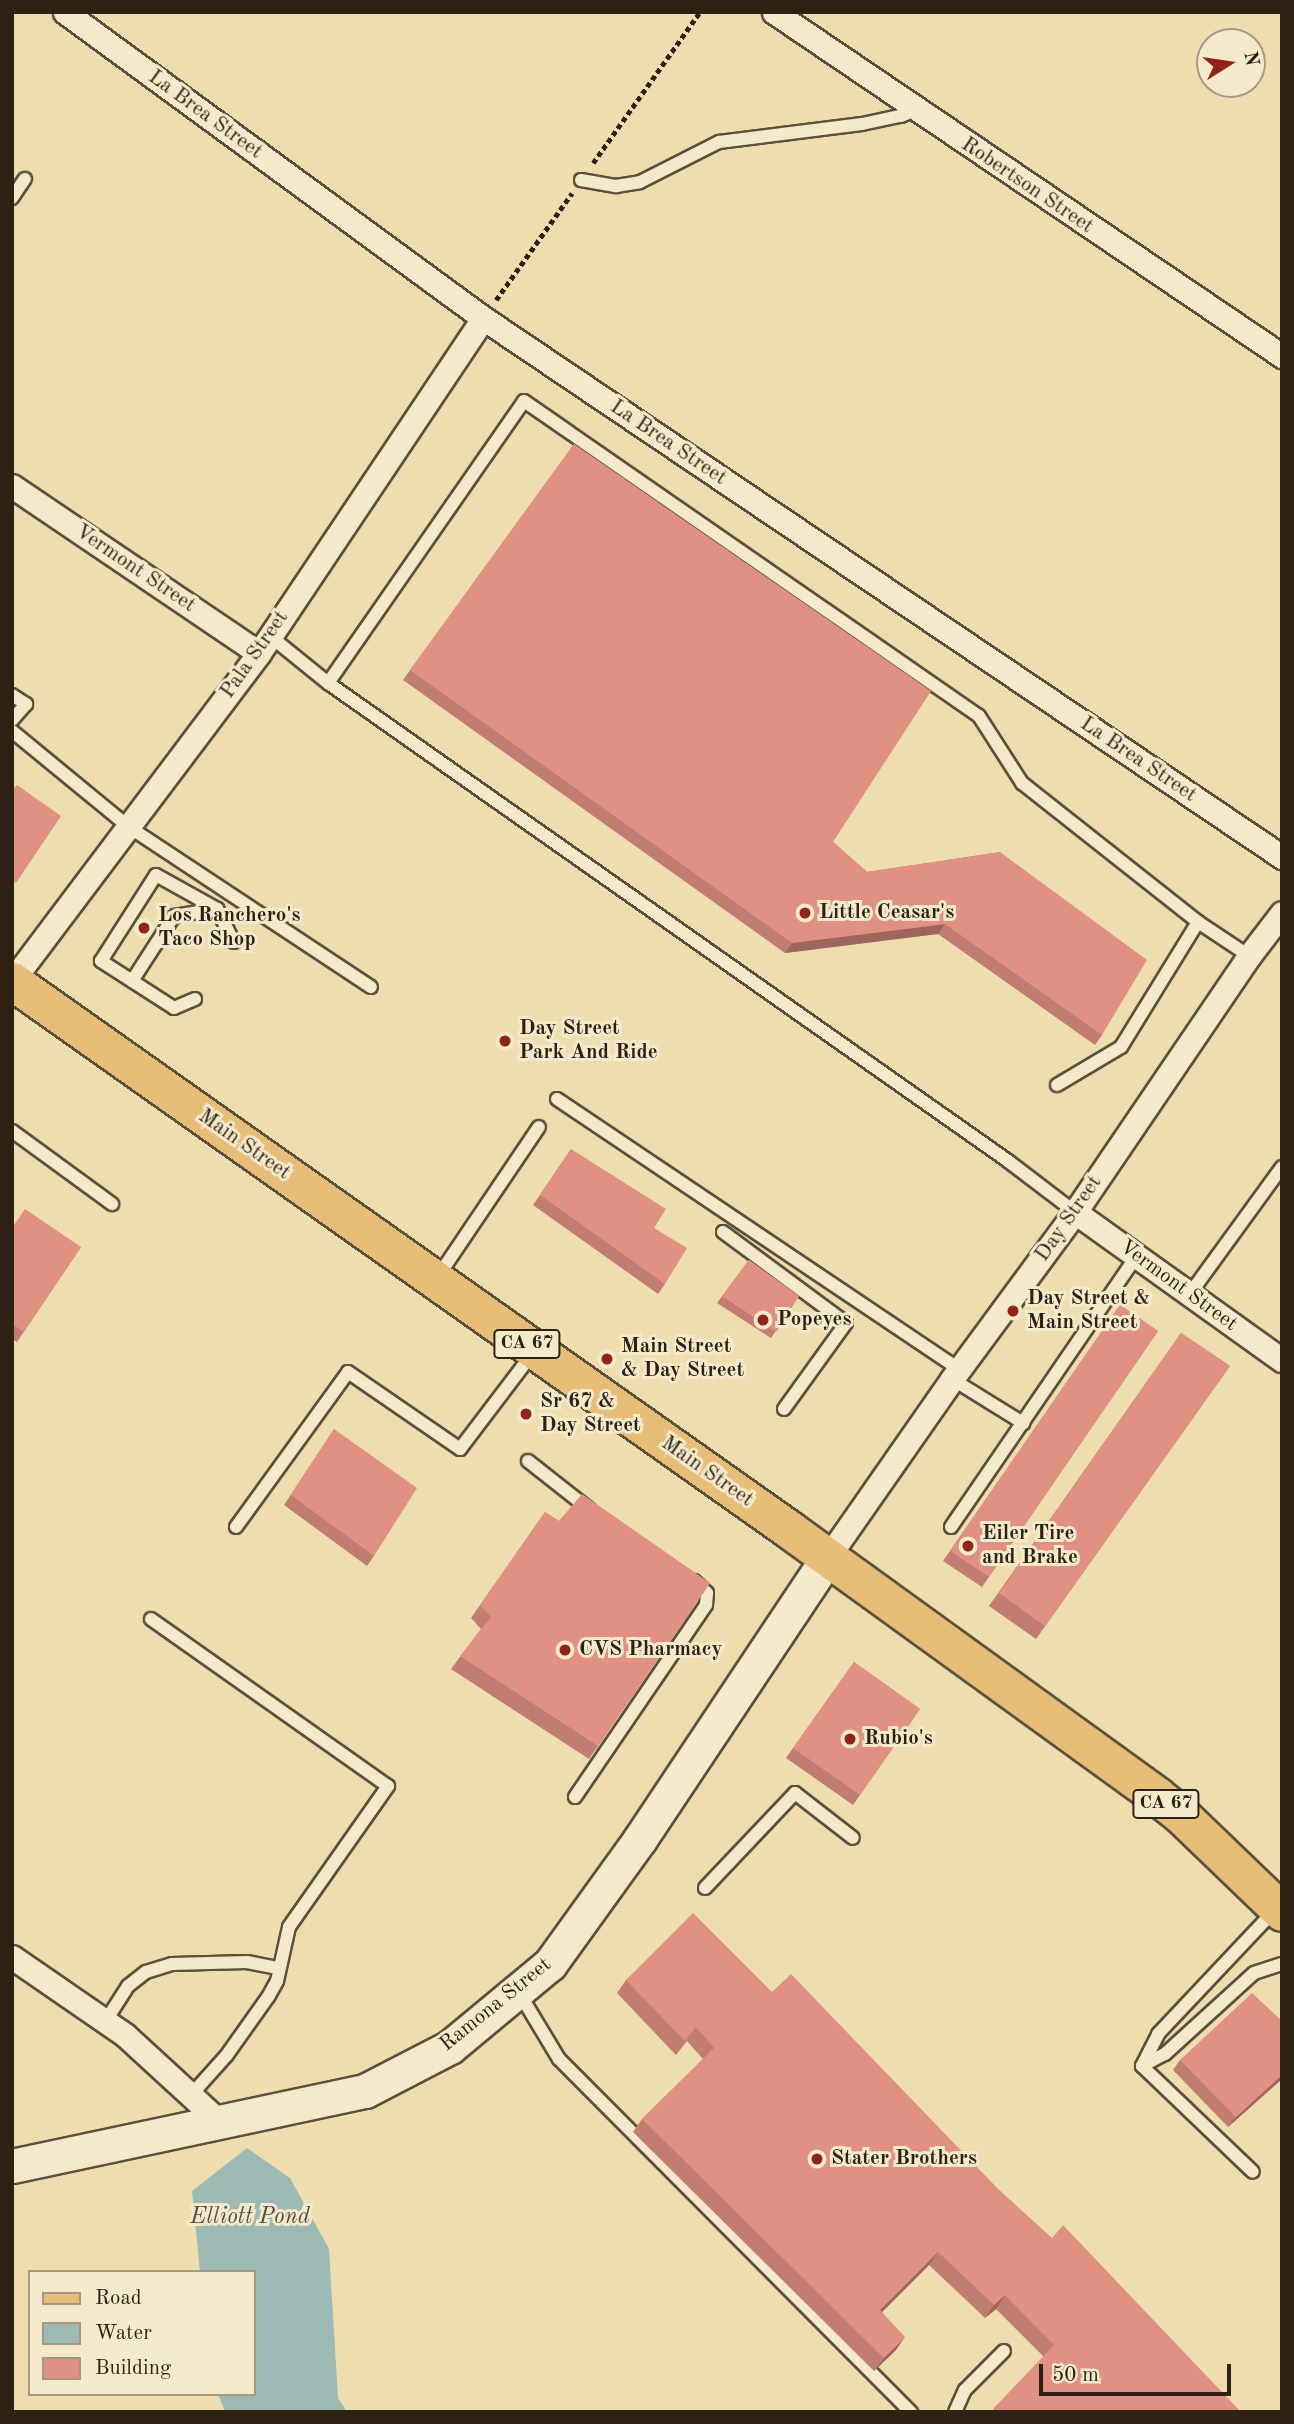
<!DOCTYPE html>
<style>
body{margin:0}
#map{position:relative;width:1294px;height:2424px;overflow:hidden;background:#eeddaf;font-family:"Old Standard TT",serif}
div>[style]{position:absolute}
.water>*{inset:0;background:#9dbab4}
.path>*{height:4.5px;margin-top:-2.25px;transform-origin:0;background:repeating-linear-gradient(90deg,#2d2114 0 5px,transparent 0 8.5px)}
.roads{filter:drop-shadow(2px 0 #5d503b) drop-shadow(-2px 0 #5d503b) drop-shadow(0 2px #5d503b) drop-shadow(0 -2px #5d503b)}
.service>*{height:12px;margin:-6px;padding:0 6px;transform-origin:6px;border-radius:6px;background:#f4e9cb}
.minor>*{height:23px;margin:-11.5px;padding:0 11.5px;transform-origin:11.5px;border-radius:11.5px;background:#f4e9cb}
.secondary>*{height:33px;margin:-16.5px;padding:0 16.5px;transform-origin:16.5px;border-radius:16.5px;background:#f4e9cb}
.primary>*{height:37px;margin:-18.5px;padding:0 18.5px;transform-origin:18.5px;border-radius:18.5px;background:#e7be78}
.wall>*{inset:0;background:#c17d71}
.shaded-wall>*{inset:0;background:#9d665c}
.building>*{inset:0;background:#e09183}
.dots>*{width:19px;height:19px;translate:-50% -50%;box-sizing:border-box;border:4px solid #f4e9cb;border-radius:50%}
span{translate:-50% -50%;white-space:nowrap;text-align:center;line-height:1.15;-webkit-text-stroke:6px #f4e9cb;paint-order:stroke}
.shield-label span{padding:2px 5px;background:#f4e9cb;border:2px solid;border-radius:5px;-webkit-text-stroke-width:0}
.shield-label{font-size:19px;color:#2d2114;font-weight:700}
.street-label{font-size:21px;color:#2d2114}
.poi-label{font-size:21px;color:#2d2114;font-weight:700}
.left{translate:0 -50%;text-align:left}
.water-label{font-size:23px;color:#4f4f44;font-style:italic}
.frame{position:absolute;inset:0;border:14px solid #2d2114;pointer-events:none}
.legend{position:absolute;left:28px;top:2270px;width:228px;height:126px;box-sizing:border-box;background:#f4e9cb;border:2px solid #a49982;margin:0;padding:9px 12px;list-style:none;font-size:21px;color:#2d2114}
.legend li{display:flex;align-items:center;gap:14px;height:35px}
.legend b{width:35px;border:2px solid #a49982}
.north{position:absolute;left:1196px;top:28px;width:70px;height:70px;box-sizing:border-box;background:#f4e9cb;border:2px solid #a49982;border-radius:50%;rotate:78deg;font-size:19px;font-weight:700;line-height:28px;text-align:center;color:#2d2114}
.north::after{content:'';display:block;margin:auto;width:24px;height:32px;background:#8f2418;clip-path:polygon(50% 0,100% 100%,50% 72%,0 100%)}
.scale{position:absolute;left:1039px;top:2364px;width:192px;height:32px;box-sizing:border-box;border:4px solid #2d2114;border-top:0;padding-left:9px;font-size:21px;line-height:24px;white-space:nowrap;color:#2d2114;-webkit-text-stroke:5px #f4e9cb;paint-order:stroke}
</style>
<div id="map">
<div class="water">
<div style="clip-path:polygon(247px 2148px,290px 2178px,329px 2249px,338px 2398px,347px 2412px,225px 2412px,218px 2394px,254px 2394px,254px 2272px,200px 2272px,192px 2191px)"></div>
</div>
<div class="path">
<div style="left:593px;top:163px;width:185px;rotate:-54.7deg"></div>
<div style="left:496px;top:300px;width:131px;rotate:-54.6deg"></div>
</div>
<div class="roads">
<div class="service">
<div style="left:581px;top:180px;width:36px;rotate:10deg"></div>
<div style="left:616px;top:186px;width:24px;rotate:-9deg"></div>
<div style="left:640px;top:182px;width:89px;rotate:-26.9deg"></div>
<div style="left:719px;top:142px;width:144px;rotate:-7.2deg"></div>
<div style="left:862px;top:124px;width:40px;rotate:-12deg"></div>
<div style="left:901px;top:116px;width:15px;rotate:-23deg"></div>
<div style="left:12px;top:198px;width:23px;rotate:-56deg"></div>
<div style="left:270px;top:636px;width:75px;rotate:39deg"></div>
<div style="left:328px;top:683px;width:831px;rotate:35.1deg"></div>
<div style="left:1008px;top:1161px;width:84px;rotate:37.3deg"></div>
<div style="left:328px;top:683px;width:343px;rotate:-55.2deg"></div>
<div style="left:524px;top:401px;width:553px;rotate:34.7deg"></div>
<div style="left:979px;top:716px;width:80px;rotate:57.3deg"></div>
<div style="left:1022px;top:783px;width:224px;rotate:38.3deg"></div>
<div style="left:12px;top:695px;width:17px;rotate:33deg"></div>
<div style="left:26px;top:704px;width:21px;rotate:131deg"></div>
<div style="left:12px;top:731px;width:151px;rotate:39.4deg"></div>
<div style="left:129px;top:827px;width:290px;rotate:33.5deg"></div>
<div style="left:132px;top:981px;width:77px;rotate:-57.1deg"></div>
<div style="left:174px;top:916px;width:44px;rotate:-9.2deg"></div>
<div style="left:195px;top:999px;width:23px;rotate:157deg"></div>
<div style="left:174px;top:1008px;width:87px;rotate:-147.2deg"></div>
<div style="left:101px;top:961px;width:102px;rotate:-57.4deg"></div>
<div style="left:156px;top:875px;width:70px;rotate:29.1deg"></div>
<div style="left:217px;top:909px;width:37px;rotate:63deg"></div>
<div style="left:1057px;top:1085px;width:74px;rotate:-30.7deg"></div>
<div style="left:1121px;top:1047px;width:147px;rotate:-58.4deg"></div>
<div style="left:1198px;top:922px;width:61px;rotate:33.7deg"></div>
<div style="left:557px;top:1099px;width:484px;rotate:33.9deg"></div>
<div style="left:12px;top:1131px;width:124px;rotate:36.1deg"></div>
<div style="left:723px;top:1232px;width:153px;rotate:36.5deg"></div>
<div style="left:846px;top:1323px;width:106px;rotate:125.8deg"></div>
<div style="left:437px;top:1278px;width:182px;rotate:-56deg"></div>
<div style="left:1189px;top:1295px;width:158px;rotate:-54deg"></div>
<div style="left:952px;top:1379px;width:84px;rotate:31.8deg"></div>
<div style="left:528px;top:1461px;width:78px;rotate:38.2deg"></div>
<div style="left:236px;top:1527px;width:191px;rotate:-54.1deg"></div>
<div style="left:348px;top:1372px;width:136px;rotate:34.5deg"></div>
<div style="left:460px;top:1449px;width:121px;rotate:-52.8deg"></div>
<div style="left:951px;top:1527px;width:327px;rotate:-55.6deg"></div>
<div style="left:151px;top:1619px;width:290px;rotate:35.2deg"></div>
<div style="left:388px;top:1786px;width:172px;rotate:125.1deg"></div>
<div style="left:289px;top:1927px;width:55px;rotate:102.5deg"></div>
<div style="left:277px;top:1981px;width:18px;rotate:119deg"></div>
<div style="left:268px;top:1997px;width:72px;rotate:125.4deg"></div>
<div style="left:226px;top:2056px;width:52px;rotate:131.9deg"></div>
<div style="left:575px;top:1797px;width:232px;rotate:-55.7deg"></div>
<div style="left:706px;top:1605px;width:12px;rotate:-85deg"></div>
<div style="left:707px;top:1593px;width:18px;rotate:-137deg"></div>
<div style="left:705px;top:1888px;width:131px;rotate:-46.5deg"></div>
<div style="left:795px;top:1793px;width:73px;rotate:37.8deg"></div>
<div style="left:518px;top:1991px;width:79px;rotate:58.9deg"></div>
<div style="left:559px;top:2059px;width:499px;rotate:45.1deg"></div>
<div style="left:105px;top:2022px;width:43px;rotate:-57.4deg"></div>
<div style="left:128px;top:1986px;width:23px;rotate:-38deg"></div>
<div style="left:146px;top:1972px;width:27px;rotate:-17deg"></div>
<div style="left:172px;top:1964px;width:75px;rotate:-1.5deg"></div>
<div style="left:247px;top:1962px;width:33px;rotate:11deg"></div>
<div style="left:1142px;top:2066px;width:36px;rotate:-63deg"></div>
<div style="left:1158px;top:2034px;width:170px;rotate:-46.7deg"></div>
<div style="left:1142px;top:2066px;width:26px;rotate:-28deg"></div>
<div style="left:1165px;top:2054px;width:120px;rotate:-42.3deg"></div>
<div style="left:1254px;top:1973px;width:29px;rotate:-18deg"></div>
<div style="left:1142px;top:2066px;width:153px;rotate:43.7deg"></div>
<div style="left:955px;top:2412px;width:24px;rotate:-66deg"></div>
<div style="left:965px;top:2390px;width:55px;rotate:-45deg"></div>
</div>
<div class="minor">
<div style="left:65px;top:12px;width:518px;rotate:36.21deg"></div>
<div style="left:483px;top:318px;width:964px;rotate:34deg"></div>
<div style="left:774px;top:12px;width:614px;rotate:34.1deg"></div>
<div style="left:12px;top:486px;width:298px;rotate:34.1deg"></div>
<div style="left:12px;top:981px;width:411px;rotate:-53deg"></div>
<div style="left:259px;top:653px;width:403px;rotate:-56.2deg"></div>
<div style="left:1075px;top:1212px;width:254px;rotate:35.6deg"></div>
<div style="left:828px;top:1557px;width:217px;rotate:-55.1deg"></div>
<div style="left:952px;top:1379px;width:207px;rotate:-53.6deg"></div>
<div style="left:1075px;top:1212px;width:310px;rotate:-55.8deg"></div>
<div style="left:1249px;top:956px;width:54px;rotate:-52.5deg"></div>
<div style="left:12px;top:1957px;width:137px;rotate:34.6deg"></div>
<div style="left:125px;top:2035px;width:129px;rotate:42.5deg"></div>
</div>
<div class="secondary">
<div style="left:12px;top:2166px;width:361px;rotate:-12deg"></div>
<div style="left:365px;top:2091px;width:96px;rotate:-27.4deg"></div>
<div style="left:450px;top:2047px;width:130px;rotate:-39.7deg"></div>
<div style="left:550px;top:1964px;width:154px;rotate:-54.2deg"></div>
<div style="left:640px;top:1839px;width:339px;rotate:-56.3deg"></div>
</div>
<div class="primary">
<div style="left:12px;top:981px;width:952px;rotate:35.21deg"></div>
<div style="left:790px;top:1530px;width:453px;rotate:35.9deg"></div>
<div style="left:1157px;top:1796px;width:29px;rotate:38deg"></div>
<div style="left:1180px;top:1814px;width:141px;rotate:43.9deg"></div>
</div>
</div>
<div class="wall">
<div style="clip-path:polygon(574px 444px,833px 842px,867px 872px,1000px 852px,1102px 1035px,1095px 1045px,938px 934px,785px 953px,403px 680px)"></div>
<div style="clip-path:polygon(571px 1149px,654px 1228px,665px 1284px,658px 1294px,533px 1205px)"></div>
<div style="clip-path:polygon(12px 1228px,81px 1247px,17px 1342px,12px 1339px)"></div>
<div style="clip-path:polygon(749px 1260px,799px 1296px,771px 1338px,717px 1303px)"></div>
<div style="clip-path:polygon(1120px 1305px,1158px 1331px,982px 1587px,943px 1561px)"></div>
<div style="clip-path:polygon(1181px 1333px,1230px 1366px,1036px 1639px,989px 1606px)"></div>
<div style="clip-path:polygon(334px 1429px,374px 1556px,367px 1566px,284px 1505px)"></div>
<div style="clip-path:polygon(545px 1512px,559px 1521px,710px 1583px,589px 1759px,451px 1669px,481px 1629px,471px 1618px)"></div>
<div style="clip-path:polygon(854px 1662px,920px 1709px,853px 1805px,786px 1758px)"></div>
<div style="clip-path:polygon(626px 1980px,772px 1992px,1000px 2191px,1241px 2412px,991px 2412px,1044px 2357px,996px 2309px,985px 2318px,929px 2265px,882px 2312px,896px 2350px,874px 2371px,633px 2132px,642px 2119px,703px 2059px,687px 2041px,676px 2055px,617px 1993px)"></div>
<div style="clip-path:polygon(1282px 2021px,1282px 2079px,1228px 2127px,1173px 2070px,1180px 2060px)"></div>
</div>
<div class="shaded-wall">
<div style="clip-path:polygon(945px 924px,938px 934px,785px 953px,792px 943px)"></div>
<div style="clip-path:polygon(1282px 2075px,1282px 2079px,1228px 2127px,1236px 2117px)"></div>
<div style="clip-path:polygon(938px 2252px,929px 2265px,870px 2324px,880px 2310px)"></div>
<div style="clip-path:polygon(1005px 2295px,996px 2309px,985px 2318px,994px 2305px)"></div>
<div style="clip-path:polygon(905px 2337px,896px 2350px,874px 2371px,884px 2358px)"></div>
</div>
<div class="building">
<div style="clip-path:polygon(574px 444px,931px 691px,833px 842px,867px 872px,1000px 852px,1147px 960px,1102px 1035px,945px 924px,792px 943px,410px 670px)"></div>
<div style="clip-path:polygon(17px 785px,61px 816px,16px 883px,12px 880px,12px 791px)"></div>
<div style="clip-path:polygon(571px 1149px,666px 1209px,654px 1228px,687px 1248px,665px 1284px,540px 1195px)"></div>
<div style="clip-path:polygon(25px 1209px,81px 1247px,24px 1332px,12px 1324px,12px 1228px)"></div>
<div style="clip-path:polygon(749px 1260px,799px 1296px,776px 1332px,722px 1296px)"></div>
<div style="clip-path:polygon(1120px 1305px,1158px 1331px,989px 1577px,950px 1551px)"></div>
<div style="clip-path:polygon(1181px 1333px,1230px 1366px,1045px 1626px,999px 1593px)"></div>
<div style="clip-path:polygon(334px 1429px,417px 1488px,374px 1556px,291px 1495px)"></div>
<div style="clip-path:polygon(582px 1494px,710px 1583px,598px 1746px,460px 1656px,491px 1617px,480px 1605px,545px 1512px,559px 1521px)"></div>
<div style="clip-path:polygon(854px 1662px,920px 1709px,860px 1795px,793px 1748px)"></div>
<div style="clip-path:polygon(693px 1913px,772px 1992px,791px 1974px,1000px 2191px,1052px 2238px,1063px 2225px,1241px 2412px,995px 2412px,993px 2409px,1054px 2345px,1005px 2295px,994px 2305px,938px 2252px,880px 2310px,905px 2337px,884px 2358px,642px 2119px,714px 2048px,696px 2027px,685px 2041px,626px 1980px)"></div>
<div style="clip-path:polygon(1252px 1993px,1282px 2021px,1282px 2075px,1236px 2117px,1180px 2060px)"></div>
</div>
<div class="dots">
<div style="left:805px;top:913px;background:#8f2418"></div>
<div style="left:144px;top:928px;background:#8f2418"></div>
<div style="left:505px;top:1041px;background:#8f2418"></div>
<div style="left:1013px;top:1311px;background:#8f2418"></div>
<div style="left:763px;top:1320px;background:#8f2418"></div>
<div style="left:607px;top:1359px;background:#8f2418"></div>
<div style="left:526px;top:1414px;background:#8f2418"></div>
<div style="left:968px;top:1546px;background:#8f2418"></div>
<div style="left:565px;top:1650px;background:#8f2418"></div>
<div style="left:850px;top:1739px;background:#8f2418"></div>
<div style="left:817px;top:2159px;background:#8f2418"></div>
</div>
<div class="shield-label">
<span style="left:527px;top:1344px">CA 67</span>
<span style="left:1166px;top:1804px">CA 67</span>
</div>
<div class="street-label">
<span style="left:205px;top:115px;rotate:36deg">La Brea Street</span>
<span style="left:1027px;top:186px;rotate:34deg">Robertson Street</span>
<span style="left:668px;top:443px;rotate:34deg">La Brea Street</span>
<span style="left:135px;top:569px;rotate:34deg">Vermont Street</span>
<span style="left:255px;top:655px;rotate:-55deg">Pala Street</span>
<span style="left:1138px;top:760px;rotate:34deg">La Brea Street</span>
<span style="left:244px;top:1145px;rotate:35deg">Main Street</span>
<span style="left:1069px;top:1219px;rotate:-55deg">Day Street</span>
<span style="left:1178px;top:1286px;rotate:36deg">Vermont Street</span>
<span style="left:707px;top:1472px;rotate:35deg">Main Street</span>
<span style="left:496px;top:2005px;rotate:-39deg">Ramona Street</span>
</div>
<div class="poi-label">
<span class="left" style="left:819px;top:913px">Little Ceasar's</span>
<span class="left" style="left:158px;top:928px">Los Ranchero's<br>Taco Shop</span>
<span class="left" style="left:519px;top:1041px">Day Street<br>Park And Ride</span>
<span class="left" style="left:1027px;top:1311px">Day Street &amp;<br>Main Street</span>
<span class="left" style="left:777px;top:1320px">Popeyes</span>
<span class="left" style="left:621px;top:1359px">Main Street<br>&amp; Day Street</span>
<span class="left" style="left:540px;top:1414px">Sr 67 &amp;<br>Day Street</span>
<span class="left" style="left:982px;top:1546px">Eiler Tire<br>and Brake</span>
<span class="left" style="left:579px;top:1650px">CVS Pharmacy</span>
<span class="left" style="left:864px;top:1739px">Rubio's</span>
<span class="left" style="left:831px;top:2159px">Stater Brothers</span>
</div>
<div class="water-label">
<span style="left:250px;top:2217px">Elliott Pond</span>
</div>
<div class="frame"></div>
<ul class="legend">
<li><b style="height:9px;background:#e7be78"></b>Road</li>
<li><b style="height:19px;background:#9dbab4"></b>Water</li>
<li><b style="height:19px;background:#e09183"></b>Building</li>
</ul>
<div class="north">N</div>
<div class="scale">50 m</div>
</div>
